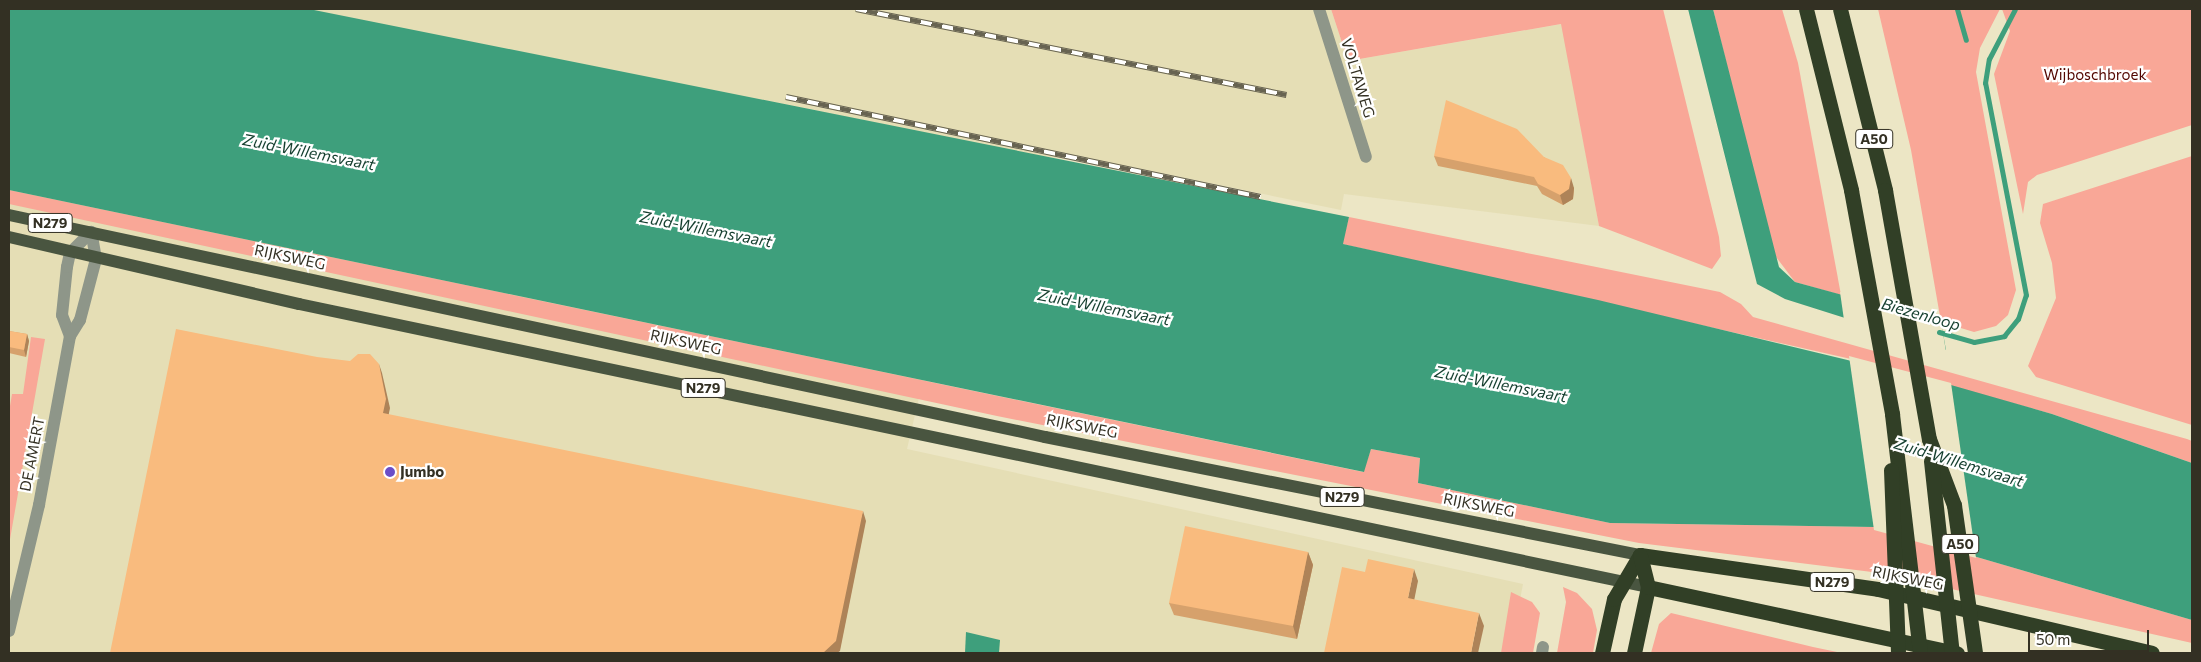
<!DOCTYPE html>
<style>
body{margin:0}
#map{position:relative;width:2201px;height:662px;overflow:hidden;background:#ece6c5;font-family:Commissioner,sans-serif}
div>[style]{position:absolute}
.built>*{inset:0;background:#e5deb5}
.green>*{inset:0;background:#f9a797}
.water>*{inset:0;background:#3e9f7c}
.pier>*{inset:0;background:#ece6c5}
.stream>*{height:5px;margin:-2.5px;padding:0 2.5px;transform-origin:2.5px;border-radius:2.5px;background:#3e9f7c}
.minor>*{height:12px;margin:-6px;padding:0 6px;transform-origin:6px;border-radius:6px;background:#8e9689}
.major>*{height:12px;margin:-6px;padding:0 6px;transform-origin:6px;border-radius:6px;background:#495540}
.highway>*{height:15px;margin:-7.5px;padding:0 7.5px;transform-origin:7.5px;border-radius:7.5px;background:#313f26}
.rail>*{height:5.5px;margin-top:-2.75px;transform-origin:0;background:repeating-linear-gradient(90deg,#fff 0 11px,#676351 0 22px);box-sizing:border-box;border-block:1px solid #676351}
.highway-bridge>*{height:15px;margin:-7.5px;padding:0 7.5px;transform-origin:7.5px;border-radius:7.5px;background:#313f26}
.wall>*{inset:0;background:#d6a16c}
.shaded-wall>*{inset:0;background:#ae8358}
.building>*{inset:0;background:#f9bb7e}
.dots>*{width:14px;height:14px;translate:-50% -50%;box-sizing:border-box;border:2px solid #fff;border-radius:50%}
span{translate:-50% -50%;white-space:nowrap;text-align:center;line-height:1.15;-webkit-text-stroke:4.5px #fff;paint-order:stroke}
.shield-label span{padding:1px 4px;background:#fff;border:1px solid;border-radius:4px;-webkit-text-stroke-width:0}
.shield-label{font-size:14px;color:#333023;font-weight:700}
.park-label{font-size:15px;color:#530601}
.street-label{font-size:15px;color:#333023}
.poi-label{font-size:15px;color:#333023;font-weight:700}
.left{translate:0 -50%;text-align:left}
.water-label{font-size:16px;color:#153f2f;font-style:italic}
.frame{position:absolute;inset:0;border:10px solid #333023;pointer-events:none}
.scale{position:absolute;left:2028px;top:630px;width:121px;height:22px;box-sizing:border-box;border:2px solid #333023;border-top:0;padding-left:6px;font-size:15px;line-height:18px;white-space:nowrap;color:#333023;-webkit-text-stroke:4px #fff;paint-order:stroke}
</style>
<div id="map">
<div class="built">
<div style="clip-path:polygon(9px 9px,1331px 9px,1348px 61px,1562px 24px,1599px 226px,1344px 194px,1341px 210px,1132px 167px,893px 138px,925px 372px,907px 449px,1523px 584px,1510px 653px,9px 653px)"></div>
</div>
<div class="green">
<div style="clip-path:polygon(1331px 9px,1663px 9px,1719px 237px,1721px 256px,1712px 269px,1599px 226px,1561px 24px,1348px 61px)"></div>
<div style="clip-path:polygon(1713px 9px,1782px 9px,1798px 63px,1841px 295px,1795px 282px,1773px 253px)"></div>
<div style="clip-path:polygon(1878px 9px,2000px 9px,1980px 48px,1976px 72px,2016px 290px,2008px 315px,1996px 326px,1974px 332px,1941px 322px,1911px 150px)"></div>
<div style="clip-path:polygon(2002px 9px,2192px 9px,2192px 125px,2037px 175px,2028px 182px,2023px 214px,1994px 74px,2010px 31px)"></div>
<div style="clip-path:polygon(2192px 156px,2192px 425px,2036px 377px,2028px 366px,2056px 298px,2052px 263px,2040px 223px,2043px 204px)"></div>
<div style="clip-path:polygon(9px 190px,1363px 472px,1371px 449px,1420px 458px,1418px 483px,1610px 523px,1874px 527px,2192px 620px,2192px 643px,1880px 573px,1639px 543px,997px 416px,9px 204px)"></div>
<div style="clip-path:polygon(1349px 217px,1720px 292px,1741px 304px,1753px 317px,2187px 439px,2192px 441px,2192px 463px,2052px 414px,1851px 359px,1342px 244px)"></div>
<div style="clip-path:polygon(31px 337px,45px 339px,9px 545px,9px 412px,12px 394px,23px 394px)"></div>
<div style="clip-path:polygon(1563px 587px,1577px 593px,1592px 609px,1597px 630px,1593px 653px,1557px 653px,1566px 602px)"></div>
<div style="clip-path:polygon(1511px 592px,1532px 602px,1540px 613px,1533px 653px,1501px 653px)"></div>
<div style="clip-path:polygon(1671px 613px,1813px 647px,1842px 653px,1651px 653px,1659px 624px)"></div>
</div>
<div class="water">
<div style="clip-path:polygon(9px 9px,309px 9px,1349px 217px,1343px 244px,1598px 300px,1951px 385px,2052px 414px,2192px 463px,2192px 620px,1874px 527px,1610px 523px,1418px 483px,1420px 458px,1371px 449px,1364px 472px,9px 190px)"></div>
<div style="clip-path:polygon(1688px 9px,1713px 9px,1779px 267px,1795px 282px,1941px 322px,1946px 350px,1785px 299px,1757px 284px)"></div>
<div style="clip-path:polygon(966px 632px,1000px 640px,999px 653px,965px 653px)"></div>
</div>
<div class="pier">
<div style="clip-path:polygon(1840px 292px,1941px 320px,1946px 352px,1844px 320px)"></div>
<div style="clip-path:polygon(1849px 356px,1951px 383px,1976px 558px,1874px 530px)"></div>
</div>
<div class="stream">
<div style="left:1957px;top:9px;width:32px;rotate:74deg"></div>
<div style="left:1939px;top:332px;width:36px;rotate:16deg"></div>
<div style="left:1974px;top:342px;width:31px;rotate:-11deg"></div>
<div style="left:2004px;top:336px;width:22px;rotate:-51deg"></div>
<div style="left:2018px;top:319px;width:25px;rotate:-72deg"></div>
<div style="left:2026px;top:295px;width:216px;rotate:-100.9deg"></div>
<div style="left:1985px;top:83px;width:24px;rotate:-81deg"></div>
<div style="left:1989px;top:59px;width:56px;rotate:-62.5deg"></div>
</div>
<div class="minor">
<div style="left:1319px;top:9px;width:155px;rotate:72.4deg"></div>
<div style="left:70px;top:336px;width:22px;rotate:-111deg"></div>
<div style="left:62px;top:315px;width:48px;rotate:-84.1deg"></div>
<div style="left:67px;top:267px;width:14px;rotate:-78deg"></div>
<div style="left:70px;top:253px;width:30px;rotate:-45deg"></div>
<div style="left:9px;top:631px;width:130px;rotate:-76.6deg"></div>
<div style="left:39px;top:505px;width:172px;rotate:-79.6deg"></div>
<div style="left:70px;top:336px;width:19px;rotate:-58deg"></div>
<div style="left:80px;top:320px;width:63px;rotate:-75.3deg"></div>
<div style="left:96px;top:259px;width:27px;rotate:-100deg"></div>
<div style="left:1542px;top:653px;width:6px;rotate:-81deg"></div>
</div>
<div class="major">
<div style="left:9px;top:215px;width:1060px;rotate:12.09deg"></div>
<div style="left:1045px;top:437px;width:607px;rotate:11.22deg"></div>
<div style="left:9px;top:237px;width:298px;rotate:13deg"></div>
<div style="left:299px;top:304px;width:1378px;rotate:11.85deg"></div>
</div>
<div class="highway">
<div style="left:1806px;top:9px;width:187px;rotate:76deg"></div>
<div style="left:1851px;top:190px;width:228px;rotate:79.6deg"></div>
<div style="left:1840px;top:9px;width:187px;rotate:76deg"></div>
<div style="left:1885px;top:190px;width:253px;rotate:80deg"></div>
<div style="left:1640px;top:555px;width:240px;rotate:8.1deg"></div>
<div style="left:1878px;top:589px;width:281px;rotate:13.1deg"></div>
<div style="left:1648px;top:587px;width:316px;rotate:12.1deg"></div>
<div style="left:1602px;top:653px;width:55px;rotate:-77.5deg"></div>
<div style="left:1614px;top:599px;width:51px;rotate:-59.4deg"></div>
<div style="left:1634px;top:653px;width:67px;rotate:-78deg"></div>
<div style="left:1648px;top:587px;width:33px;rotate:-104deg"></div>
</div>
<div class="rail">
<div style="left:856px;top:9px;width:439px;rotate:11.3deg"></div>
<div style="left:786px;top:97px;width:485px;rotate:11.9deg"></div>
</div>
<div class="highway-bridge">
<div style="left:1892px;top:414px;width:241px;rotate:83.3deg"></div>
<div style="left:1929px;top:439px;width:71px;rotate:69.3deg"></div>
<div style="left:1954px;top:505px;width:149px;rotate:81.9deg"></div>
<div style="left:1931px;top:461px;width:193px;rotate:83.8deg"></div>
<div style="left:1891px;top:470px;width:183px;rotate:87.8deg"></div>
</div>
<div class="wall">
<div style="clip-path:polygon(1434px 156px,1544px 157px,1574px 188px,1573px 199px,1563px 205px,1542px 194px,1537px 186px,1438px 166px)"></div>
<div style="clip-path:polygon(9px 331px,27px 334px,29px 341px,26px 357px,9px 353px)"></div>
<div style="clip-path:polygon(1308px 552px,1313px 565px,1297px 639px,1174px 615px,1169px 603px)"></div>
</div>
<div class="shaded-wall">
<div style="clip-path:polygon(1571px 178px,1574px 188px,1573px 199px,1563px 205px,1560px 195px)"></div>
<div style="clip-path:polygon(27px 334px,29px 341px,26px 357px,24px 350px)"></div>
<div style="clip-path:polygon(379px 364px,382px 373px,390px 408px,387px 423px,383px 413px)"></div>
<div style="clip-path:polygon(863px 511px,866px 521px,840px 651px,837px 653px,823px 653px)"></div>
<div style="clip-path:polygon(1308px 552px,1313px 565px,1297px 639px,1293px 626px)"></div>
<div style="clip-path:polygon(1414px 569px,1418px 581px,1412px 611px,1408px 598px)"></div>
<div style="clip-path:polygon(1479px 613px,1484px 626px,1478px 653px,1471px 653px)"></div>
</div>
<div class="building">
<div style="clip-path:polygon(1446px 100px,1517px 129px,1544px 157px,1563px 165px,1571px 178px,1569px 189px,1560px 195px,1538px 184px,1534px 177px,1434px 156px)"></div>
<div style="clip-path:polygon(176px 329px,317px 357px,350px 361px,358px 354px,370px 354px,379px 364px,386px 399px,383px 413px,863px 511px,836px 641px,823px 653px,110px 653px)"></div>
<div style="clip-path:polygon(9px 331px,27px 334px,24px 350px,9px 347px)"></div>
<div style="clip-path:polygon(1185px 526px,1308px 552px,1293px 626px,1169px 603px)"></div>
<div style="clip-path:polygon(1368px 559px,1414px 569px,1408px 598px,1479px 613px,1471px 653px,1324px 653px,1342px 567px,1365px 572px)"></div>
</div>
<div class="dots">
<div style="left:390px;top:472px;background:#6b4ec7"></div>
</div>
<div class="shield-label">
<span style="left:1874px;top:139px">A50</span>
<span style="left:50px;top:223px">N279</span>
<span style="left:703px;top:388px">N279</span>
<span style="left:1342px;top:497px">N279</span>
<span style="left:1960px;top:544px">A50</span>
<span style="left:1832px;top:582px">N279</span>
</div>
<div class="park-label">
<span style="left:2095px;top:75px">Wijboschbroek</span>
</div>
<div class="street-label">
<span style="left:1358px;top:78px;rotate:73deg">VOLTAWEG</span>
<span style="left:290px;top:257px;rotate:12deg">RIJKSWEG</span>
<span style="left:686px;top:342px;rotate:12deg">RIJKSWEG</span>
<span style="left:1082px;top:426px;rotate:11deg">RIJKSWEG</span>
<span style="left:32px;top:454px;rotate:-79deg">DE AMERT</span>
<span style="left:1479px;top:505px;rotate:11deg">RIJKSWEG</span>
<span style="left:1908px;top:578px;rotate:11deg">RIJKSWEG</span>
</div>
<div class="poi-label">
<span class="left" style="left:400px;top:472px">Jumbo</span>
</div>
<div class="water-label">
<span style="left:309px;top:152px;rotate:11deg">Zuid-Willemsvaart</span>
<span style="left:706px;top:229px;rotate:11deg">Zuid-Willemsvaart</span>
<span style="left:1104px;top:307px;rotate:11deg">Zuid-Willemsvaart</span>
<span style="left:1921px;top:314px;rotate:16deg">Biezenloop</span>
<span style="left:1501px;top:384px;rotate:11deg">Zuid-Willemsvaart</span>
<span style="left:1959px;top:462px;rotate:17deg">Zuid-Willemsvaart</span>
</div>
<div class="frame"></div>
<div class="scale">50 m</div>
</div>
